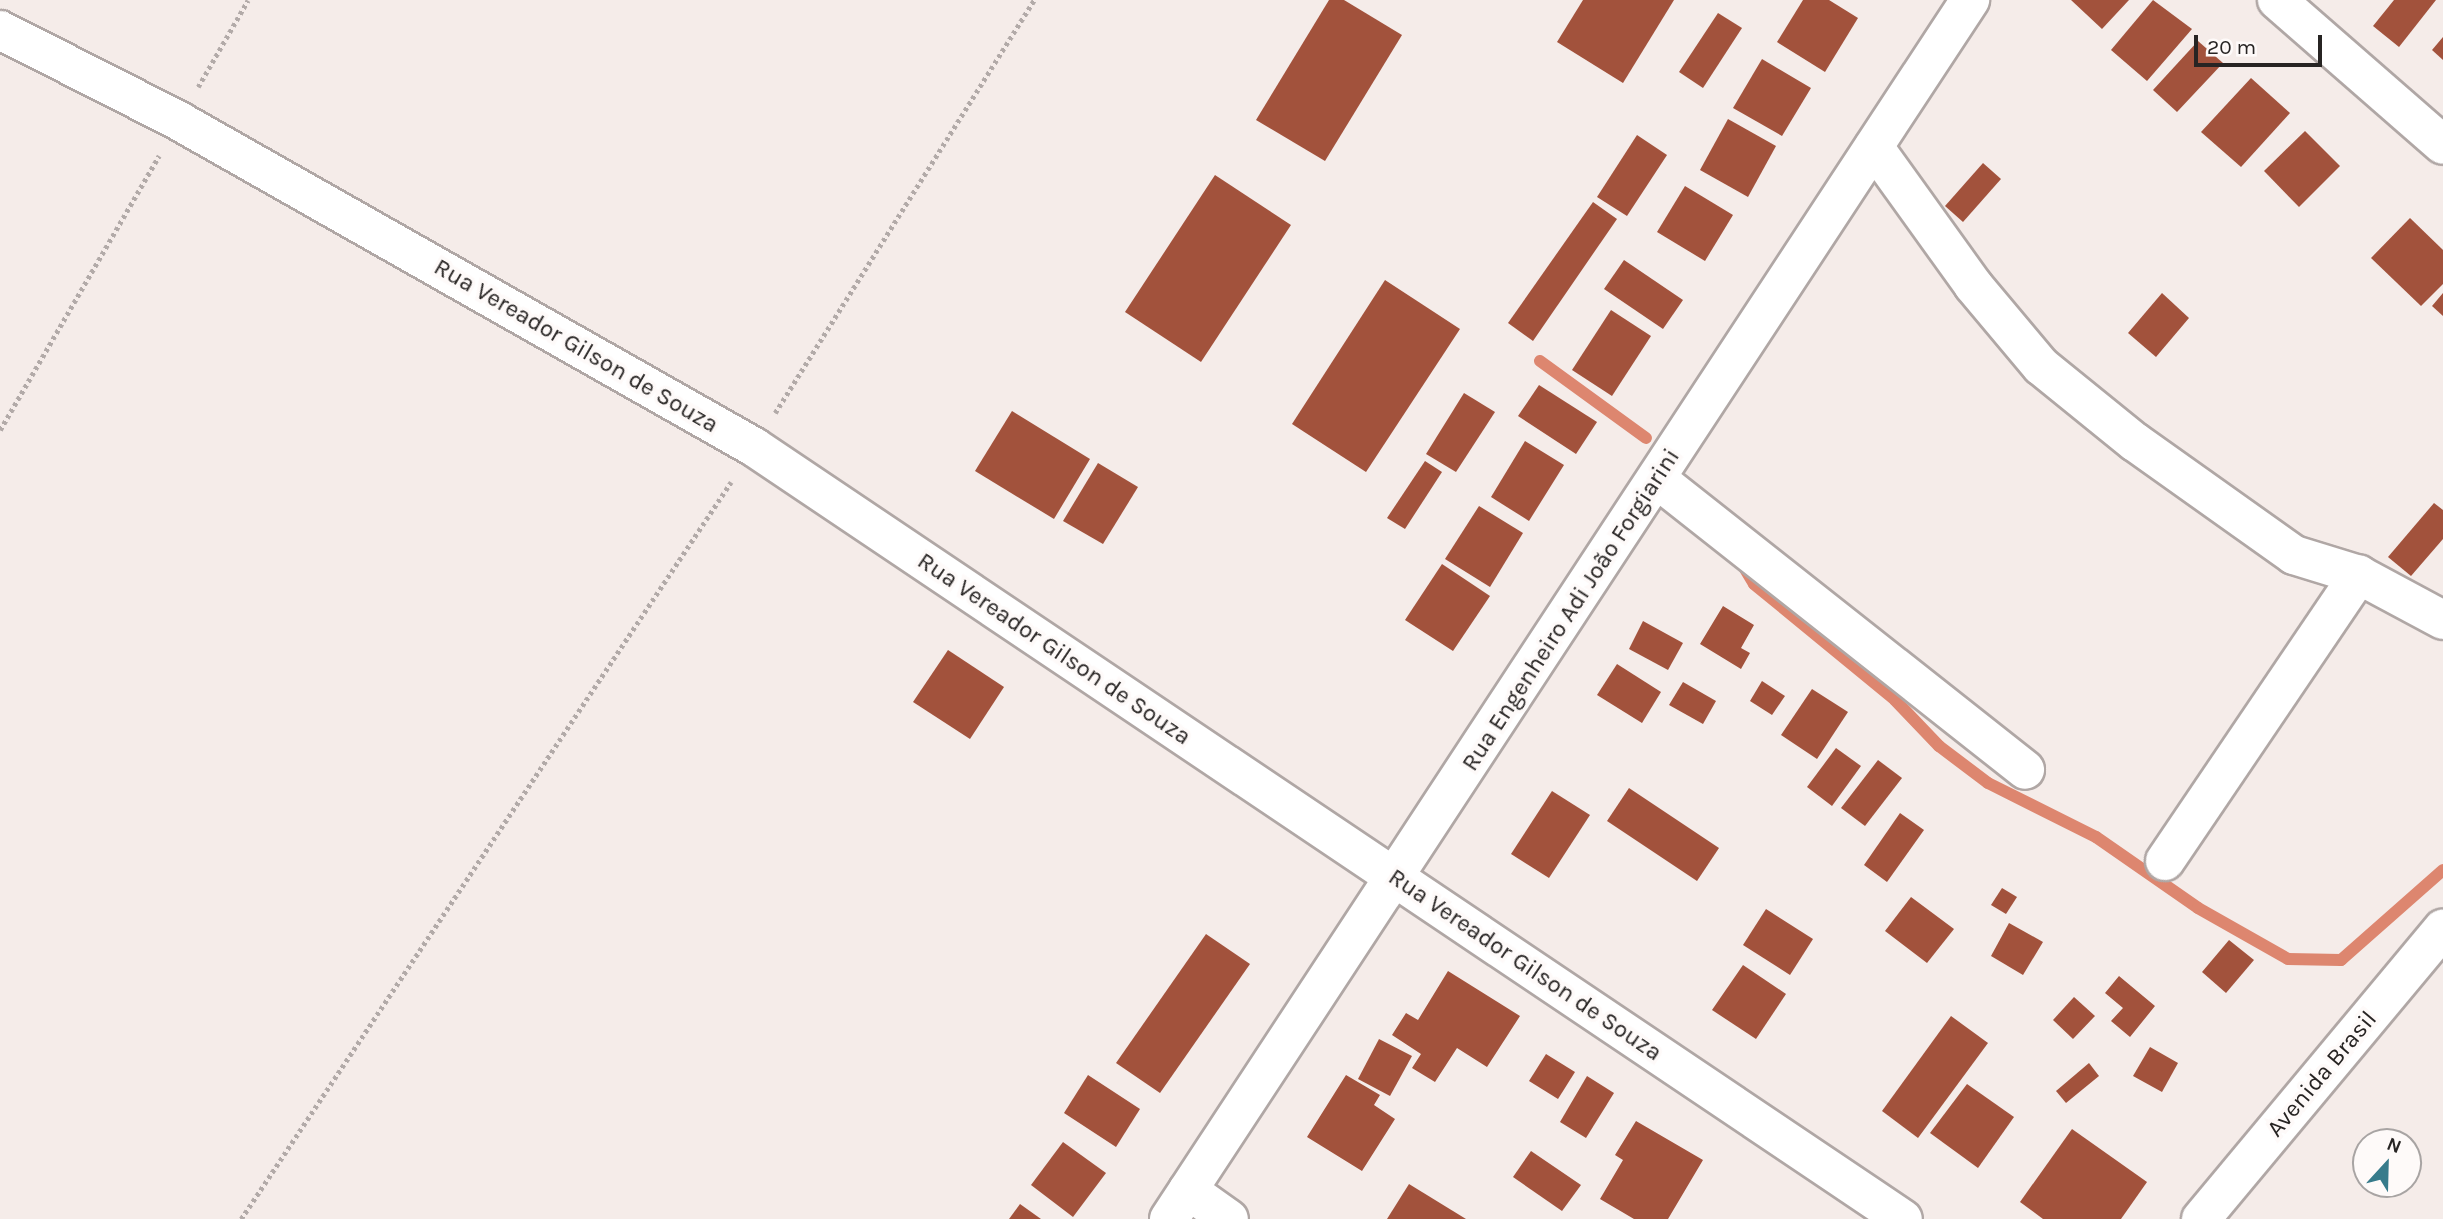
<!DOCTYPE html>
<meta charset="utf-8">
<style>
body{margin:0}
#map{position:relative;width:2443px;height:1219px;overflow:hidden;background:#f5ece9;font-family:Karla,sans-serif}
div>[style]{position:absolute}
.stream>*{height:12px;margin:-6px;padding:0 6px;transform-origin:6px;border-radius:6px;background:#dd866f}
.building>*{inset:0;background:#a2523c}
.path>*{height:4.5px;margin-top:-2.25px;transform-origin:0;background:repeating-linear-gradient(90deg,#b2aaa8 0 3.5px,transparent 0 7px)}
.roads{filter:drop-shadow(2px 0 #b0a7a5) drop-shadow(-2px 0 #b0a7a5) drop-shadow(0 2px #b0a7a5) drop-shadow(0 -2px #b0a7a5)}
.minor>*{height:38px;margin:-19px;padding:0 19px;transform-origin:19px;border-radius:19px;background:#fff}
.tertiary>*{height:38px;margin:-19px;padding:0 19px;transform-origin:19px;border-radius:19px;background:#fff}
span{translate:-50% -50%;white-space:nowrap;text-align:center;line-height:1.15;-webkit-text-stroke:7px #fefaf9;paint-order:stroke}
.street-label{font-size:24px;color:#272423}
.north{position:absolute;left:2352px;top:1128px;width:70px;height:70px;box-sizing:border-box;background:#fefaf9;border:2px solid #a8a4a3;border-radius:50%;rotate:22deg;font-size:19px;font-weight:700;line-height:28px;text-align:center;color:#272423}
.north::after{content:'';display:block;margin:auto;width:24px;height:32px;background:#377b8b;clip-path:polygon(50% 0,100% 100%,50% 72%,0 100%)}
.scale{position:absolute;left:2194px;top:35px;width:128px;height:32px;box-sizing:border-box;border:4px solid #272423;border-top:0;padding-left:9px;font-size:21px;line-height:24px;white-space:nowrap;color:#272423;-webkit-text-stroke:5px #fefaf9;paint-order:stroke}
</style>
<div id="map">
<div class="stream">
<div style="left:1540px;top:361px;width:131px;rotate:36deg"></div>
<div style="left:1742px;top:564px;width:23px;rotate:59deg"></div>
<div style="left:1754px;top:584px;width:183px;rotate:39.4deg"></div>
<div style="left:1895px;top:700px;width:64px;rotate:46.3deg"></div>
<div style="left:1939px;top:746px;width:61px;rotate:37.1deg"></div>
<div style="left:1988px;top:783px;width:121px;rotate:26.6deg"></div>
<div style="left:2096px;top:837px;width:124px;rotate:34.8deg"></div>
<div style="left:2198px;top:908px;width:103px;rotate:29.5deg"></div>
<div style="left:2288px;top:959px;width:53px;rotate:1.1deg"></div>
<div style="left:2341px;top:960px;width:136px;rotate:-41.4deg"></div>
</div>
<div class="building">
<div style="clip-path:polygon(1329px 0,1344px 0,1402px 35px,1325px 161px,1256px 120px)"></div>
<div style="clip-path:polygon(1583px 0,1674px 0,1623px 83px,1557px 42px)"></div>
<div style="clip-path:polygon(1803px 0,1829px 0,1858px 18px,1825px 72px,1777px 42px)"></div>
<div style="clip-path:polygon(2071px 0,2129px 0,2102px 29px)"></div>
<div style="clip-path:polygon(2153px 0,2192px 29px,2147px 81px,2111px 50px)"></div>
<div style="clip-path:polygon(2394px 0,2436px 0,2399px 47px,2373px 26px)"></div>
<div style="clip-path:polygon(1718px 13px,1742px 28px,1703px 88px,1679px 72px)"></div>
<div style="clip-path:polygon(2443px 37px,2443px 60px,2432px 50px)"></div>
<div style="clip-path:polygon(2198px 41px,2223px 63px,2177px 112px,2153px 90px)"></div>
<div style="clip-path:polygon(1762px 59px,1811px 88px,1782px 136px,1733px 108px)"></div>
<div style="clip-path:polygon(2251px 78px,2290px 113px,2241px 167px,2201px 132px)"></div>
<div style="clip-path:polygon(1728px 119px,1776px 146px,1748px 197px,1700px 170px)"></div>
<div style="clip-path:polygon(2305px 131px,2340px 166px,2299px 207px,2264px 171px)"></div>
<div style="clip-path:polygon(1637px 135px,1667px 155px,1627px 216px,1597px 197px)"></div>
<div style="clip-path:polygon(1983px 163px,2001px 179px,1963px 222px,1945px 206px)"></div>
<div style="clip-path:polygon(1215px 175px,1291px 225px,1201px 362px,1125px 312px)"></div>
<div style="clip-path:polygon(1685px 186px,1733px 215px,1705px 261px,1657px 232px)"></div>
<div style="clip-path:polygon(1593px 202px,1617px 219px,1533px 341px,1508px 323px)"></div>
<div style="clip-path:polygon(2410px 218px,2443px 250px,2443px 284px,2421px 306px,2371px 258px)"></div>
<div style="clip-path:polygon(1624px 260px,1683px 300px,1663px 329px,1604px 289px)"></div>
<div style="clip-path:polygon(1385px 280px,1460px 329px,1366px 472px,1292px 424px)"></div>
<div style="clip-path:polygon(2162px 293px,2189px 318px,2156px 357px,2128px 333px)"></div>
<div style="clip-path:polygon(2443px 293px,2443px 316px,2432px 306px)"></div>
<div style="clip-path:polygon(1611px 310px,1651px 336px,1612px 396px,1572px 370px)"></div>
<div style="clip-path:polygon(1539px 385px,1597px 422px,1576px 454px,1518px 416px)"></div>
<div style="clip-path:polygon(1464px 393px,1495px 412px,1456px 472px,1426px 454px)"></div>
<div style="clip-path:polygon(1012px 411px,1090px 459px,1054px 519px,975px 471px)"></div>
<div style="clip-path:polygon(1525px 441px,1564px 465px,1529px 521px,1491px 497px)"></div>
<div style="clip-path:polygon(1425px 461px,1442px 472px,1405px 529px,1387px 518px)"></div>
<div style="clip-path:polygon(1098px 463px,1138px 487px,1103px 544px,1063px 521px)"></div>
<div style="clip-path:polygon(2434px 503px,2443px 510px,2443px 539px,2411px 576px,2388px 557px)"></div>
<div style="clip-path:polygon(1479px 506px,1523px 533px,1490px 587px,1445px 559px)"></div>
<div style="clip-path:polygon(1442px 564px,1490px 596px,1453px 651px,1405px 620px)"></div>
<div style="clip-path:polygon(1723px 606px,1754px 625px,1741px 648px,1750px 653px,1741px 669px,1700px 644px)"></div>
<div style="clip-path:polygon(1643px 621px,1683px 643px,1668px 670px,1629px 649px)"></div>
<div style="clip-path:polygon(948px 650px,1004px 687px,970px 739px,913px 702px)"></div>
<div style="clip-path:polygon(1617px 664px,1661px 692px,1642px 723px,1597px 695px)"></div>
<div style="clip-path:polygon(1762px 681px,1785px 696px,1772px 715px,1750px 701px)"></div>
<div style="clip-path:polygon(1683px 682px,1716px 701px,1703px 724px,1669px 705px)"></div>
<div style="clip-path:polygon(1812px 689px,1848px 712px,1817px 759px,1781px 735px)"></div>
<div style="clip-path:polygon(1836px 748px,1861px 766px,1832px 806px,1807px 787px)"></div>
<div style="clip-path:polygon(1878px 760px,1902px 778px,1865px 826px,1841px 808px)"></div>
<div style="clip-path:polygon(1629px 788px,1719px 848px,1697px 881px,1607px 821px)"></div>
<div style="clip-path:polygon(1552px 791px,1590px 815px,1549px 878px,1511px 854px)"></div>
<div style="clip-path:polygon(1900px 813px,1924px 830px,1887px 882px,1864px 865px)"></div>
<div style="clip-path:polygon(2002px 888px,2017px 897px,2006px 914px,1991px 905px)"></div>
<div style="clip-path:polygon(1911px 897px,1954px 929px,1927px 963px,1885px 931px)"></div>
<div style="clip-path:polygon(1766px 909px,1813px 939px,1790px 975px,1743px 945px)"></div>
<div style="clip-path:polygon(2009px 923px,2043px 942px,2023px 975px,1991px 956px)"></div>
<div style="clip-path:polygon(1206px 934px,1250px 964px,1160px 1093px,1116px 1063px)"></div>
<div style="clip-path:polygon(2229px 940px,2254px 960px,2226px 993px,2202px 972px)"></div>
<div style="clip-path:polygon(1743px 965px,1786px 994px,1756px 1039px,1712px 1010px)"></div>
<div style="clip-path:polygon(1448px 971px,1520px 1016px,1487px 1067px,1457px 1048px,1435px 1082px,1412px 1068px,1421px 1054px,1392px 1035px,1406px 1013px,1418px 1020px)"></div>
<div style="clip-path:polygon(2119px 976px,2155px 1006px,2130px 1037px,2111px 1021px,2123px 1008px,2105px 993px)"></div>
<div style="clip-path:polygon(2074px 997px,2095px 1016px,2073px 1039px,2053px 1020px)"></div>
<div style="clip-path:polygon(1951px 1016px,1988px 1043px,1918px 1138px,1882px 1111px)"></div>
<div style="clip-path:polygon(1379px 1039px,1412px 1056px,1390px 1096px,1358px 1079px)"></div>
<div style="clip-path:polygon(2150px 1047px,2178px 1063px,2162px 1092px,2133px 1076px)"></div>
<div style="clip-path:polygon(1546px 1054px,1575px 1072px,1558px 1099px,1529px 1081px)"></div>
<div style="clip-path:polygon(2089px 1063px,2099px 1076px,2066px 1103px,2056px 1091px)"></div>
<div style="clip-path:polygon(1088px 1075px,1140px 1109px,1116px 1147px,1064px 1113px)"></div>
<div style="clip-path:polygon(1346px 1075px,1380px 1095px,1374px 1105px,1395px 1119px,1362px 1171px,1307px 1137px)"></div>
<div style="clip-path:polygon(1587px 1076px,1614px 1093px,1586px 1138px,1560px 1122px)"></div>
<div style="clip-path:polygon(1967px 1084px,2014px 1117px,1978px 1168px,1930px 1133px)"></div>
<div style="clip-path:polygon(1636px 1121px,1703px 1160px,1668px 1219px,1634px 1219px,1600px 1199px,1623px 1160px,1615px 1155px)"></div>
<div style="clip-path:polygon(2072px 1129px,2147px 1182px,2121px 1219px,2043px 1219px,2020px 1202px)"></div>
<div style="clip-path:polygon(1063px 1142px,1106px 1173px,1073px 1217px,1031px 1185px)"></div>
<div style="clip-path:polygon(1531px 1151px,1581px 1185px,1562px 1211px,1513px 1177px)"></div>
<div style="clip-path:polygon(1409px 1184px,1466px 1219px,1387px 1219px)"></div>
<div style="clip-path:polygon(1020px 1204px,1041px 1219px,1009px 1219px)"></div>
</div>
<div class="path">
<div style="left:198px;top:87px;width:100px;rotate:-60.1deg"></div>
<div style="left:775px;top:413px;width:487px;rotate:-57.9deg"></div>
<div style="left:0;top:430px;width:317px;rotate:-59.9deg"></div>
<div style="left:241px;top:1219px;width:885px;rotate:-56.38deg"></div>
</div>
<div class="roads">
<div class="minor">
<div style="left:2277px;top:0;width:220px;rotate:41.1deg"></div>
<div style="left:0;top:30px;width:201px;rotate:26.9deg"></div>
<div style="left:179px;top:121px;width:661px;rotate:29.55deg"></div>
<div style="left:754px;top:447px;width:1384px;rotate:33.9deg"></div>
<div style="left:1874px;top:147px;width:170px;rotate:54.3deg"></div>
<div style="left:1973px;top:285px;width:106px;rotate:50deg"></div>
<div style="left:2041px;top:366px;width:121px;rotate:39deg"></div>
<div style="left:2135px;top:442px;width:195px;rotate:35.4deg"></div>
<div style="left:2294px;top:555px;width:68px;rotate:17.1deg"></div>
<div style="left:2359px;top:575px;width:95px;rotate:28.2deg"></div>
<div style="left:1657px;top:479px;width:469px;rotate:38.3deg"></div>
<div style="left:2165px;top:861px;width:346px;rotate:-55.9deg"></div>
<div style="left:1188px;top:1190px;width:50px;rotate:35.3deg"></div>
<div style="left:1169px;top:1219px;width:1459px;rotate:-56.69deg"></div>
</div>
<div class="tertiary">
<div style="left:2201px;top:1219px;width:378px;rotate:-50.2deg"></div>
</div>
</div>
<div class="street-label">
<span style="left:576px;top:346px;rotate:30deg">Rua Vereador Gilson de Souza</span>
<span style="left:1571px;top:610px;rotate:-57deg">Rua Engenheiro Adi João Forgiarini</span>
<span style="left:1054px;top:649px;rotate:34deg">Rua Vereador Gilson de Souza</span>
<span style="left:1525px;top:965px;rotate:34deg">Rua Vereador Gilson de Souza</span>
<span style="left:2322px;top:1074px;rotate:-50deg">Avenida Brasil</span>
</div>
<div class="north">N</div>
<div class="scale">20 m</div>
</div>
